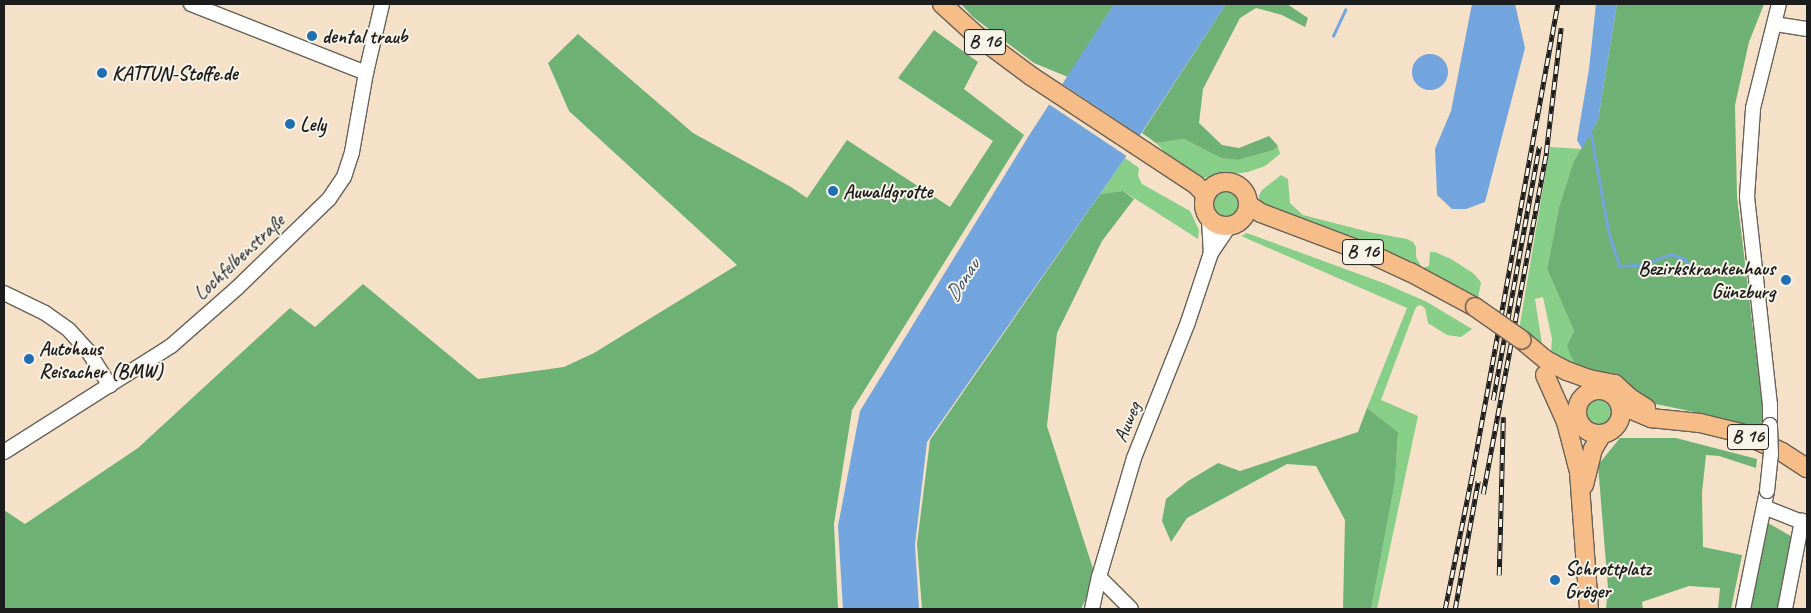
<!DOCTYPE html>
<meta charset="utf-8">
<style>
body{margin:0}
#map{position:relative;width:1811px;height:613px;overflow:hidden;background:#f4e1c7;font-family:Caveat,sans-serif}
div>[style]{position:absolute}
.green>*{inset:0;background:#87ce89}
.round{border-radius:50%}
.forest>*{inset:0;background:#6db175}
.water>*{inset:0;background:#72a4dd}
.pier>*{inset:0;background:#f4e1c7}
.stream>*{height:2.5px;margin:-1.25px;padding:0 1.25px;transform-origin:1.25px;border-radius:1.25px;background:#72a4dd}
.roads{filter:drop-shadow(1px 0 #686158) drop-shadow(-1px 0 #686158) drop-shadow(0 1px #686158) drop-shadow(0 -1px #686158)}
.minor>*{height:14px;margin:-7px;padding:0 7px;transform-origin:7px;border-radius:7px;background:#fff}
.major>*{height:18px;margin:-9px;padding:0 9px;transform-origin:9px;border-radius:9px;background:#f7bd88}
.major>.ring{margin:-9px;padding:0;box-sizing:content-box;background:none;border:18px solid #f7bd88;border-radius:50%}
.rail>*{height:4.5px;margin-top:-2.25px;transform-origin:0;background:repeating-linear-gradient(90deg,#f7f3e8 0 8px,#1c1c1c 0 16px);box-sizing:border-box;border-block:1px solid #1c1c1c}
.bridges{filter:drop-shadow(1px 0 #686158) drop-shadow(-1px 0 #686158) drop-shadow(0 1px #686158) drop-shadow(0 -1px #686158)}
.minor-bridge>*{height:14px;margin:-7px;padding:0 7px;transform-origin:7px;border-radius:7px;background:#fff}
.major-bridge>*{height:18px;margin:-9px;padding:0 9px;transform-origin:9px;border-radius:9px;background:#f7bd88}
.dots>*{width:14px;height:14px;translate:-50% -50%;box-sizing:border-box;border:2px solid #f7f3e8;border-radius:50%}
span{translate:-50% -50%;white-space:nowrap;text-align:center;line-height:1.15;-webkit-text-stroke:4px #f7f3e8;paint-order:stroke}
.shield-label span{padding:1px 4px;background:#f7f3e8;border:1px solid;border-radius:4px;-webkit-text-stroke-width:0}
.shield-label{font-size:19px;color:#1c1c1c;font-weight:700}
.poi-label{font-size:20px;color:#1c1c1c;font-weight:700}
.left{translate:0 -50%;text-align:left}
.right{translate:-100% -50%;text-align:right}
.street-label{font-size:20px;color:#1c1c1c}
.water-label{font-size:21px;color:#3e5269;font-style:italic}
.frame{position:absolute;inset:0;border:5px solid #1c1c1c;pointer-events:none}
</style>
<div id="map">
<div class="green">
<div style="clip-path:polygon(1184px 139px,1221px 158px,1238px 160px,1274px 150px,1278px 146px,1280px 154px,1265px 166px,1248px 172px,1202px 178px,1161px 154px,1163px 150px,1156px 143px)"></div>
<div style="clip-path:polygon(1550px 147px,1582px 149px,1573px 163px,1559px 207px,1547px 269px,1574px 331px,1567px 345px,1578px 369px,1555px 359px,1551px 352px,1552px 339px,1543px 297px,1535px 299px,1542px 344px,1538px 346px,1519px 330px)"></div>
<div style="clip-path:polygon(1125px 158px,1139px 168px,1138px 176px,1142px 184px,1190px 211px,1199px 230px,1198px 239px,1123px 191px,1100px 194px)"></div>
<div style="clip-path:polygon(1281px 175px,1288px 179px,1290px 203px,1303px 215px,1369px 232px,1407px 239px,1413px 242px,1416px 247px,1416px 257px,1422px 268px,1429px 266px,1430px 252px,1435px 252px,1451px 259px,1473px 273px,1481px 282px,1478px 299px,1461px 289px,1266px 207px,1259px 199px,1259px 195px,1262px 190px)"></div>
<div class="round" style="left:1211px;top:189px;width:30px;height:30px"></div>
<div style="clip-path:polygon(1247px 233px,1386px 284px,1427px 302px,1472px 329px,1461px 337px,1447px 335px,1428px 323px,1425px 308px,1420px 305px,1416px 307px,1381px 400px,1418px 416px,1377px 609px,1371px 609px,1395px 482px,1398px 432px,1367px 408px,1407px 308px,1241px 236px)"></div>
<div class="round" style="left:1583px;top:395px;width:32px;height:32px"></div>
</div>
<div class="forest">
<div style="clip-path:polygon(961px 4px,1114px 4px,1068px 77px,1034px 63px,973px 17px)"></div>
<div style="clip-path:polygon(1226px 4px,1287px 4px,1308px 18px,1305px 27px,1282px 15px,1256px 8px,1240px 18px,1203px 89px,1199px 123px,1222px 145px,1239px 148px,1269px 136px,1278px 146px,1274px 150px,1238px 160px,1221px 158px,1184px 139px,1156px 143px,1142px 133px)"></div>
<div style="clip-path:polygon(1617px 4px,1764px 4px,1749px 42px,1735px 105px,1737px 197px,1764px 420px,1760px 429px,1746px 428px,1704px 414px,1646px 402px,1578px 369px,1570px 354px,1567px 345px,1574px 331px,1547px 269px,1559px 207px,1573px 163px,1598px 120px)"></div>
<div style="clip-path:polygon(934px 30px,978px 62px,964px 89px,1024px 135px,852px 410px,834px 524px,838px 609px,4px 609px,4px 510px,25px 524px,138px 448px,290px 308px,315px 327px,363px 284px,478px 379px,564px 367px,594px 353px,737px 265px,569px 111px,548px 63px,578px 34px,693px 133px,791px 187px,807px 198px,847px 140px,950px 207px,993px 141px,898px 78px)"></div>
<div style="clip-path:polygon(1123px 191px,1134px 199px,1102px 241px,1057px 333px,1047px 426px,1096px 578px,1081px 609px,922px 609px,917px 544px,930px 440px,1100px 194px)"></div>
<div style="clip-path:polygon(1367px 408px,1398px 432px,1395px 482px,1371px 609px,1343px 609px,1345px 520px,1316px 466px,1287px 464px,1187px 518px,1171px 542px,1162px 521px,1166px 499px,1188px 481px,1218px 463px,1240px 471px,1358px 432px)"></div>
<div style="clip-path:polygon(1620px 438px,1676px 438px,1757px 459px,1756px 468px,1719px 456px,1706px 455px,1702px 493px,1703px 547px,1742px 555px,1731px 609px,1718px 609px,1720px 588px,1689px 586px,1642px 602px,1643px 609px,1606px 609px,1608px 588px,1598px 465px)"></div>
<div style="clip-path:polygon(1768px 523px,1796px 539px,1783px 609px,1750px 609px)"></div>
</div>
<div class="water">
<div style="clip-path:polygon(1114px 4px,1226px 4px,1125px 158px,927px 442px,915px 545px,919px 609px,843px 609px,838px 526px,860px 411px,1030px 134px)"></div>
<div style="clip-path:polygon(1472px 4px,1515px 4px,1525px 48px,1485px 202px,1466px 209px,1452px 209px,1437px 195px,1435px 149px,1451px 111px)"></div>
<div style="clip-path:polygon(1596px 4px,1617px 4px,1598px 120px,1582px 149px,1577px 140px,1589px 69px)"></div>
<div class="round" style="left:1412px;top:54px;width:36px;height:36px"></div>
</div>
<div class="pier">
<div style="clip-path:polygon(1061px 83px,1142px 137px,1128px 157px,1047px 103px)"></div>
</div>
<div class="stream">
<div style="left:1333px;top:36px;width:29px;rotate:-65deg"></div>
<div style="left:1591px;top:133px;width:102px;rotate:79.8deg"></div>
<div style="left:1609px;top:233px;width:35px;rotate:72deg"></div>
<div style="left:1620px;top:266px;width:22px;rotate:-3deg"></div>
<div style="left:1642px;top:265px;width:31px;rotate:-21deg"></div>
<div style="left:1671px;top:254px;width:15px;rotate:20deg"></div>
<div style="left:1685px;top:259px;width:9px;rotate:54deg"></div>
</div>
<div class="roads">
<div class="minor">
<div style="left:191px;top:4px;width:188px;rotate:21.5deg"></div>
<div style="left:1775px;top:24px;width:32px;rotate:9deg"></div>
<div style="left:1209px;top:218px;width:35px;rotate:87deg"></div>
<div style="left:4px;top:293px;width:46px;rotate:26deg"></div>
<div style="left:45px;top:313px;width:29px;rotate:35deg"></div>
<div style="left:69px;top:330px;width:28px;rotate:48deg"></div>
<div style="left:88px;top:351px;width:41px;rotate:57.8deg"></div>
<div style="left:1770px;top:425px;width:20px;rotate:-90deg"></div>
<div style="left:1770px;top:405px;width:209px;rotate:-96.3deg"></div>
<div style="left:1747px;top:197px;width:89px;rotate:-86.1deg"></div>
<div style="left:1753px;top:108px;width:107px;rotate:-76deg"></div>
<div style="left:4px;top:452px;width:198px;rotate:-32.4deg"></div>
<div style="left:171px;top:346px;width:88px;rotate:-41.3deg"></div>
<div style="left:237px;top:288px;width:128px;rotate:-44.1deg"></div>
<div style="left:329px;top:199px;width:27px;rotate:-56deg"></div>
<div style="left:344px;top:177px;width:26px;rotate:-72deg"></div>
<div style="left:352px;top:152px;width:80px;rotate:-80deg"></div>
<div style="left:366px;top:73px;width:71px;rotate:-76.9deg"></div>
<div style="left:1764px;top:507px;width:46px;rotate:21.6deg"></div>
<div style="left:1099px;top:577px;width:45px;rotate:45deg"></div>
<div style="left:1092px;top:609px;width:33px;rotate:-78deg"></div>
<div style="left:1099px;top:577px;width:124px;rotate:-73.6deg"></div>
<div style="left:1134px;top:458px;width:146px;rotate:-68.3deg"></div>
<div style="left:1188px;top:322px;width:73px;rotate:-71.6deg"></div>
<div style="left:1211px;top:253px;width:32px;rotate:-56deg"></div>
<div style="left:1743px;top:609px;width:120px;rotate:-78.5deg"></div>
<div style="left:1785px;top:609px;width:90px;rotate:-79.1deg"></div>
</div>
<div class="major">
<div style="left:942px;top:4px;width:46px;rotate:42.4deg"></div>
<div style="left:976px;top:35px;width:69px;rotate:36.7deg"></div>
<div style="left:1031px;top:76px;width:198px;rotate:33.4deg"></div>
<div style="left:1196px;top:185px;width:14px;rotate:45deg"></div>
<div class="ring" style="left:1204px;top:182px;width:26px;height:26px"></div>
<div style="left:1249px;top:205px;width:14px;rotate:34deg"></div>
<div style="left:1261px;top:213px;width:122px;rotate:20.7deg"></div>
<div style="left:1375px;top:256px;width:38px;rotate:25deg"></div>
<div style="left:1410px;top:272px;width:74px;rotate:28.3deg"></div>
<div style="left:1522px;top:340px;width:31px;rotate:40deg"></div>
<div style="left:1546px;top:360px;width:24px;rotate:28deg"></div>
<div style="left:1567px;top:371px;width:23px;rotate:20deg"></div>
<div style="left:1589px;top:379px;width:26px;rotate:11deg"></div>
<div style="left:1615px;top:384px;width:21px;rotate:43deg"></div>
<div style="left:1630px;top:398px;width:19px;rotate:32deg"></div>
<div style="left:1545px;top:375px;width:51px;rotate:65.9deg"></div>
<div style="left:1566px;top:422px;width:52px;rotate:75.4deg"></div>
<div style="left:1579px;top:472px;width:137px;rotate:85.8deg"></div>
<div class="ring" style="left:1577px;top:390px;width:26px;height:26px"></div>
<div style="left:1620px;top:405px;width:34px;rotate:23deg"></div>
<div style="left:1651px;top:418px;width:49px;rotate:5.8deg"></div>
<div style="left:1700px;top:423px;width:42px;rotate:13.7deg"></div>
<div style="left:1741px;top:433px;width:45px;rotate:24.9deg"></div>
<div style="left:1782px;top:452px;width:30px;rotate:33deg"></div>
<div style="left:1584px;top:485px;width:37px;rotate:-76deg"></div>
<div style="left:1593px;top:449px;width:17px;rotate:-59deg"></div>
</div>
</div>
<div class="rail">
<div style="left:1493px;top:400px;width:258px;rotate:-79.7deg"></div>
<div style="left:1483px;top:494px;width:347px;rotate:-79.5deg"></div>
<div style="left:1546px;top:153px;width:126px;rotate:-83.2deg"></div>
<div style="left:1499px;top:575px;width:158px;rotate:-88.5deg"></div>
<div style="left:1445px;top:609px;width:137px;rotate:-78.6deg"></div>
<div style="left:1472px;top:475px;width:479px;rotate:-79.7deg"></div>
<div style="left:1455px;top:609px;width:130px;rotate:-79.8deg"></div>
</div>
<div class="bridges">
<div class="minor-bridge">
<div style="left:1767px;top:491px;width:36px;rotate:-84deg"></div>
<div style="left:1771px;top:455px;width:30px;rotate:-92deg"></div>
</div>
<div class="major-bridge">
<div style="left:1475px;top:307px;width:57px;rotate:35.1deg"></div>
</div>
</div>
<div class="dots">
<div style="left:312px;top:36px;background:#1f6fb2"></div>
<div style="left:102px;top:73px;background:#1f6fb2"></div>
<div style="left:290px;top:124px;background:#1f6fb2"></div>
<div style="left:833px;top:191px;background:#1f6fb2"></div>
<div style="left:1786px;top:280px;background:#1f6fb2"></div>
<div style="left:29px;top:359px;background:#1f6fb2"></div>
<div style="left:1555px;top:580px;background:#1f6fb2"></div>
</div>
<div class="shield-label">
<span style="left:985px;top:42px">B 16</span>
<span style="left:1363px;top:252px">B 16</span>
<span style="left:1748px;top:437px">B 16</span>
</div>
<div class="poi-label">
<span class="left" style="left:322px;top:36px">dental traub</span>
<span class="left" style="left:112px;top:73px">KATTUN-Stoffe.de</span>
<span class="left" style="left:300px;top:124px">Lely</span>
<span class="left" style="left:843px;top:191px">Auwaldgrotte</span>
<span class="right" style="left:1775px;top:280px">Bezirkskrankenhaus<br>Günzburg</span>
<span class="left" style="left:39px;top:360px">Autohaus<br>Reisacher (BMW)</span>
<span class="left" style="left:1565px;top:580px">Schrottplatz<br>Gröger</span>
</div>
<div class="street-label">
<span style="left:239px;top:257px;rotate:-43deg">Lochfelbenstraße</span>
<span style="left:1127px;top:422px;rotate:-68deg">Auweg</span>
</div>
<div class="water-label">
<span style="left:962px;top:280px;rotate:-57deg">Donau</span>
</div>
<div class="frame"></div>
</div>
